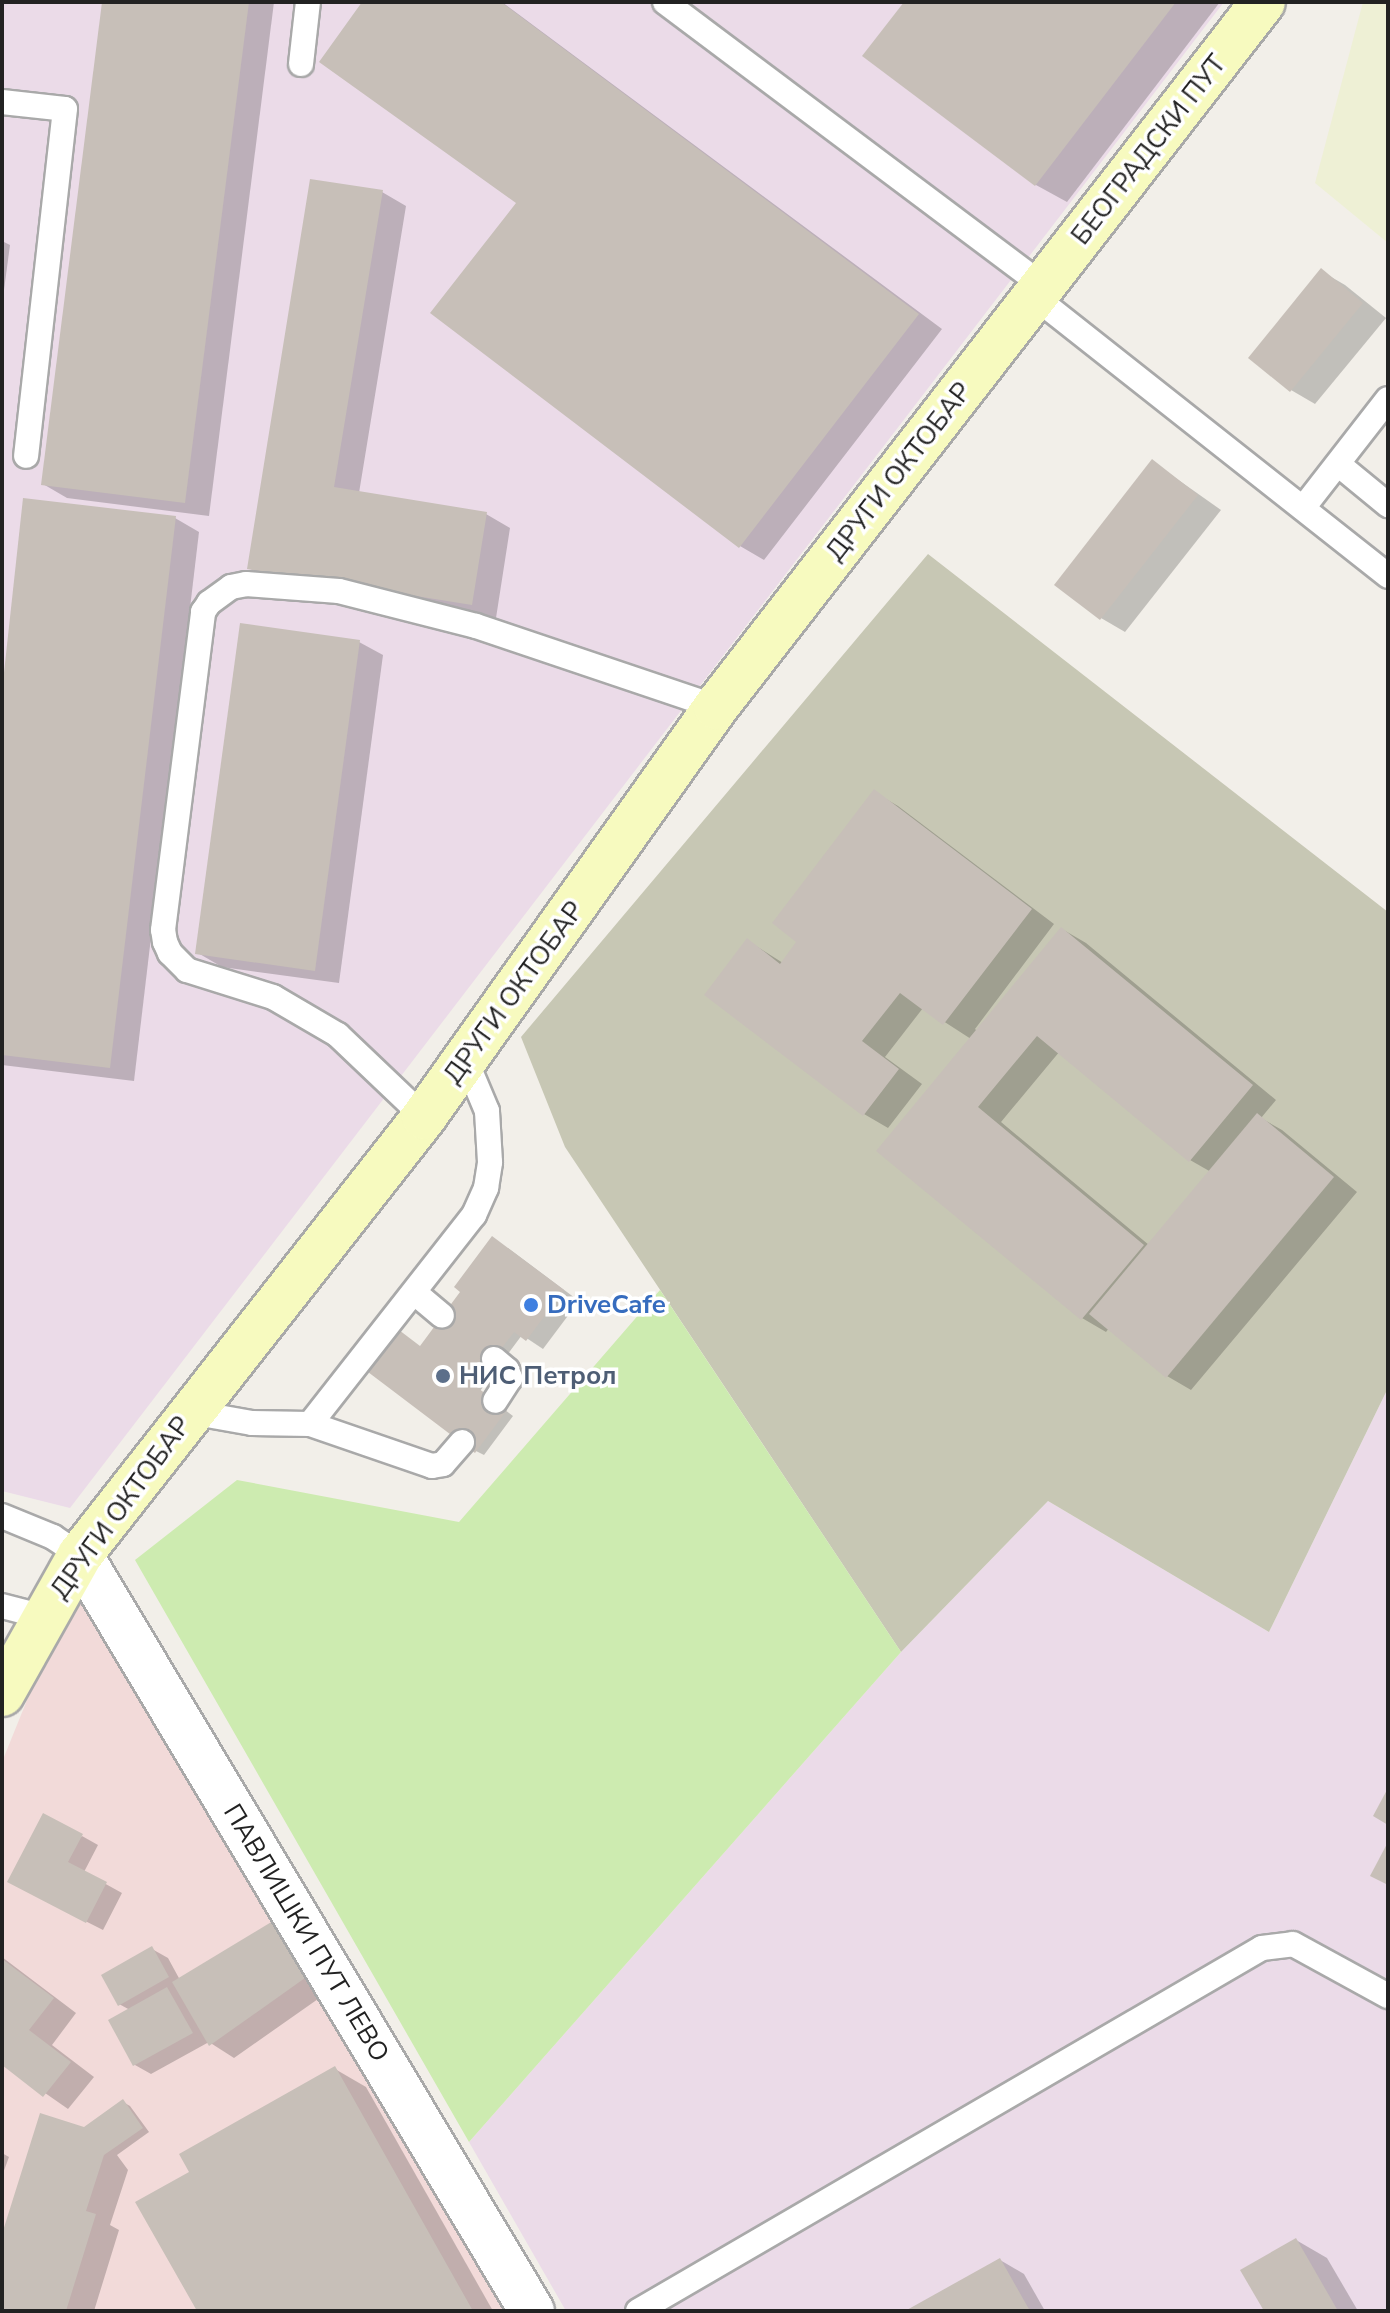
<!DOCTYPE html>
<meta charset="utf-8">
<style>
body{margin:0}
#map{position:relative;width:1390px;height:2313px;overflow:hidden;background:#f2efe9;font-family:"Nunito Sans",sans-serif}
div>[style]{position:absolute}
.commercial>*{inset:0;background:#f2dad9}
.industrial>*{inset:0;background:#ebdbe8}
.construction>*{inset:0;background:#c7c7b4}
.farmland>*{inset:0;background:#eef0d5}
.grass>*{inset:0;background:#cdebb0}
.shadow>*{inset:0;background:#0003}
.building>*{inset:0;background:#c7bfb8}
.roads{filter:drop-shadow(2px 0 #a9a9a9) drop-shadow(-2px 0 #a9a9a9) drop-shadow(0 2px #a9a9a9) drop-shadow(0 -2px #a9a9a9)}
.service>*{height:24px;margin:-12px;padding:0 12px;transform-origin:12px;border-radius:12px;background:#fff}
.tertiary>*{height:44px;margin:-22px;padding:0 22px;transform-origin:22px;border-radius:22px;background:#fff}
.secondary>*{height:44px;margin:-22px;padding:0 22px;transform-origin:22px;border-radius:22px;background:#f7fabf}
.dots>*{width:22px;height:22px;translate:-50% -50%;box-sizing:border-box;border:4px solid #fff;border-radius:50%}
span{translate:-50% -50%;white-space:nowrap;text-align:center;line-height:1.15;-webkit-text-stroke:7px #fff;paint-order:stroke}
.street-label{font-size:26px;color:#222}
.shop-label{font-size:26px;color:#366cbe;font-weight:700}
.left{translate:0 -50%;text-align:left}
.service-label{font-size:26px;color:#4e5e75;font-weight:700}
.frame{position:absolute;inset:0;border:4px solid #222;pointer-events:none}
</style>
<div id="map">
<div class="commercial">
<div style="clip-path:polygon(80px 1569px,516px 2311px,2px 2311px,2px 1762px)"></div>
</div>
<div class="industrial">
<div style="clip-path:polygon(2px 2px,1224px 2px,70px 1508px,2px 1491px)"></div>
<div style="clip-path:polygon(1388px 1388px,1388px 2311px,566px 2311px,469px 2142px,901px 1652px,1048px 1501px,1269px 1632px)"></div>
</div>
<div class="construction">
<div style="clip-path:polygon(928px 554px,1388px 912px,1388px 1388px,1269px 1632px,1048px 1501px,901px 1652px,565px 1147px,521px 1037px)"></div>
</div>
<div class="farmland">
<div style="clip-path:polygon(1363px 2px,1388px 2px,1388px 243px,1315px 183px)"></div>
</div>
<div class="grass">
<div style="clip-path:polygon(660px 1290px,901px 1652px,469px 2142px,135px 1560px,237px 1480px,459px 1522px)"></div>
</div>
<div class="shadow">
<div style="clip-path:polygon(104px 2px,274px 2px,209px 516px,67px 498px,43px 484px)"></div>
<div style="clip-path:polygon(365px 2px,502px 2px,942px 329px,764px 560px,740px 546px,433px 312px,519px 202px)"></div>
<div style="clip-path:polygon(906px 2px,1220px 2px,1067px 202px,1036px 185px)"></div>
<div style="clip-path:polygon(382px 192px,406px 206px,359px 493px,486px 514px,510px 528px,496px 618px,273px 582px,249px 568px)"></div>
<div style="clip-path:polygon(2px 241px,10px 245px,2px 305px)"></div>
<div style="clip-path:polygon(1321px 271px,1345px 285px,1386px 318px,1315px 404px,1291px 390px)"></div>
<div style="clip-path:polygon(1153px 462px,1221px 510px,1125px 632px,1101px 618px)"></div>
<div style="clip-path:polygon(175px 518px,199px 532px,134px 1081px,2px 1065px,2px 709px)"></div>
<div style="clip-path:polygon(359px 642px,383px 655px,339px 983px,222px 967px,198px 953px)"></div>
<div style="clip-path:polygon(evenodd,874px 792px,898px 806px,1054px 924px,975px 1029px,977px 1031px,1062px 929px,1086px 943px,1276px 1100px,1261px 1118px,1282px 1130px,1357px 1192px,1191px 1390px,1167px 1376px,1109px 1328px,1106px 1332px,1082px 1318px,878px 1150px,971px 1039px,923px 1008px,885px 1057px,922px 1084px,888px 1128px,864px 1114px,707px 995px,748px 941px,783px 963px,799px 942px,874px 792px,1060px 1051px,1190px 1160px,1211px 1172px,1149px 1245px,1001px 1122px,1060px 1051px)"></div>
<div style="clip-path:polygon(508px 1248px,579px 1301px,543px 1349px,522px 1335px,480px 1391px,513px 1416px,484px 1455px,476px 1451px,421px 1347px)"></div>
<div style="clip-path:polygon(82px 1836px,98px 1845px,84px 1872px,122px 1893px,103px 1930px,26px 1891px)"></div>
<div style="clip-path:polygon(273px 1923px,297px 1937px,328px 1992px,234px 2058px,209px 2042px,151px 2074px,135px 2065px,130px 2010px,119px 2004px,152px 1949px,168px 1958px,180px 1980px)"></div>
<div style="clip-path:polygon(2px 1957px,76px 2013px,52px 2045px,94px 2077px,68px 2109px,2px 2063px)"></div>
<div style="clip-path:polygon(335px 2069px,366px 2087px,493px 2311px,199px 2311px,192px 2173px)"></div>
<div style="clip-path:polygon(123px 2102px,130px 2106px,149px 2132px,117px 2155px,128px 2170px,110px 2225px,119px 2230px,94px 2311px,2px 2311px,2px 2241px,85px 2129px)"></div>
<div style="clip-path:polygon(2px 2153px,9px 2157px,2px 2176px)"></div>
<div style="clip-path:polygon(1296px 2240px,1327px 2258px,1358px 2311px,1266px 2311px)"></div>
<div style="clip-path:polygon(1000px 2260px,1024px 2274px,1045px 2311px,909px 2311px)"></div>
</div>
<div class="building">
<div style="clip-path:polygon(102px 2px,249px 2px,185px 503px,41px 485px)"></div>
<div style="clip-path:polygon(362px 2px,501px 2px,919px 314px,739px 548px,430px 313px,516px 203px,319px 62px)"></div>
<div style="clip-path:polygon(904px 2px,1176px 2px,1035px 186px,862px 56px)"></div>
<div style="clip-path:polygon(310px 179px,383px 190px,334px 487px,487px 512px,472px 605px,247px 569px)"></div>
<div style="clip-path:polygon(1321px 268px,1363px 303px,1290px 392px,1248px 358px)"></div>
<div style="clip-path:polygon(1152px 459px,1198px 495px,1100px 620px,1054px 585px)"></div>
<div style="clip-path:polygon(23px 498px,176px 516px,110px 1068px,2px 1055px,2px 691px)"></div>
<div style="clip-path:polygon(240px 623px,360px 640px,315px 971px,195px 954px)"></div>
<div style="clip-path:polygon(874px 789px,1032px 909px,943px 1025px,900px 993px,862px 1041px,899px 1069px,863px 1116px,704px 995px,747px 938px,780px 964px,796px 942px,772px 923px)"></div>
<div style="clip-path:polygon(1061px 927px,1253px 1085px,1189px 1162px,1037px 1036px,978px 1107px,1144px 1245px,1081px 1320px,876px 1151px)"></div>
<div style="clip-path:polygon(1257px 1113px,1334px 1177px,1166px 1378px,1089px 1314px)"></div>
<div style="clip-path:polygon(492px 1236px,564px 1290px,526px 1341px,514px 1332px,474px 1385px,507px 1410px,475px 1453px,368px 1372px,399px 1330px,420px 1346px,460px 1292px,454px 1287px)"></div>
<div style="clip-path:polygon(1388px 1788px,1388px 1825px,1373px 1816px)"></div>
<div style="clip-path:polygon(43px 1813px,83px 1834px,68px 1862px,107px 1882px,86px 1923px,7px 1882px)"></div>
<div style="clip-path:polygon(1388px 1842px,1388px 1885px,1370px 1876px)"></div>
<div style="clip-path:polygon(273px 1921px,305px 1978px,209px 2046px,172px 1982px)"></div>
<div style="clip-path:polygon(152px 1946px,169px 1977px,118px 2006px,101px 1975px)"></div>
<div style="clip-path:polygon(2px 1959px,54px 1998px,29px 2030px,71px 2062px,43px 2097px,2px 2065px)"></div>
<div style="clip-path:polygon(167px 1987px,193px 2033px,133px 2066px,108px 2020px)"></div>
<div style="clip-path:polygon(335px 2066px,473px 2311px,197px 2311px,135px 2202px,189px 2172px,179px 2154px)"></div>
<div style="clip-path:polygon(123px 2099px,143px 2128px,104px 2155px,86px 2211px,96px 2214px,66px 2311px,2px 2311px,2px 2234px,40px 2113px,84px 2127px)"></div>
<div style="clip-path:polygon(1296px 2238px,1338px 2311px,1264px 2311px,1240px 2270px)"></div>
<div style="clip-path:polygon(1000px 2258px,1030px 2311px,905px 2311px)"></div>
</div>
<div class="roads">
<div class="service">
<div style="left:665px;top:2px;width:473px;rotate:36.9deg"></div>
<div style="left:301px;top:64px;width:62px;rotate:-83.6deg"></div>
<div style="left:2px;top:102px;width:63px;rotate:6.3deg"></div>
<div style="left:65px;top:109px;width:349px;rotate:96.4deg"></div>
<div style="left:1035px;top:297px;width:450px;rotate:38.3deg"></div>
<div style="left:1338px;top:464px;width:65px;rotate:39.4deg"></div>
<div style="left:1303px;top:508px;width:138px;rotate:-52.1deg"></div>
<div style="left:424px;top:1117px;width:119px;rotate:-136.4deg"></div>
<div style="left:338px;top:1035px;width:75px;rotate:-149.7deg"></div>
<div style="left:273px;top:997px;width:90px;rotate:-162.6deg"></div>
<div style="left:187px;top:970px;width:24px;rotate:-135deg"></div>
<div style="left:170px;top:953px;width:12px;rotate:-114deg"></div>
<div style="left:165px;top:942px;width:12px;rotate:-99deg"></div>
<div style="left:163px;top:930px;width:321px;rotate:-82.8deg"></div>
<div style="left:203px;top:612px;width:11px;rotate:-56deg"></div>
<div style="left:209px;top:603px;width:27px;rotate:-36deg"></div>
<div style="left:231px;top:587px;width:15px;rotate:-11deg"></div>
<div style="left:246px;top:584px;width:93px;rotate:4.3deg"></div>
<div style="left:339px;top:591px;width:141px;rotate:14.3deg"></div>
<div style="left:476px;top:626px;width:253px;rotate:18.6deg"></div>
<div style="left:415px;top:1293px;width:35px;rotate:40deg"></div>
<div style="left:494px;top:1359px;width:17px;rotate:40deg"></div>
<div style="left:507px;top:1370px;width:9px;rotate:69deg"></div>
<div style="left:510px;top:1378px;width:27px;rotate:123deg"></div>
<div style="left:190px;top:1412px;width:63px;rotate:10.1deg"></div>
<div style="left:252px;top:1423px;width:58px;rotate:1deg"></div>
<div style="left:310px;top:1424px;width:129px;rotate:19deg"></div>
<div style="left:432px;top:1466px;width:11px;rotate:-10deg"></div>
<div style="left:443px;top:1464px;width:29px;rotate:-49deg"></div>
<div style="left:310px;top:1424px;width:266px;rotate:-51.9deg"></div>
<div style="left:474px;top:1215px;width:30px;rotate:-66deg"></div>
<div style="left:486px;top:1188px;width:26px;rotate:-81deg"></div>
<div style="left:490px;top:1162px;width:51px;rotate:-93.4deg"></div>
<div style="left:487px;top:1111px;width:54px;rotate:-112.8deg"></div>
<div style="left:2px;top:1516px;width:55px;rotate:22.4deg"></div>
<div style="left:53px;top:1537px;width:32px;rotate:34deg"></div>
<div style="left:2px;top:1606px;width:43px;rotate:14.7deg"></div>
<div style="left:638px;top:2311px;width:722px;rotate:-30.19deg"></div>
<div style="left:1262px;top:1948px;width:31px;rotate:-7deg"></div>
<div style="left:1293px;top:1944px;width:108px;rotate:28.7deg"></div>
</div>
<div class="tertiary">
<div style="left:80px;top:1555px;width:881px;rotate:59.13deg"></div>
</div>
<div class="secondary">
<div style="left:2px;top:1694px;width:159px;rotate:-60.7deg"></div>
<div style="left:80px;top:1555px;width:557px;rotate:-51.85deg"></div>
<div style="left:424px;top:1117px;width:503px;rotate:-54.54deg"></div>
<div style="left:716px;top:707px;width:892px;rotate:-52.19deg"></div>
</div>
</div>
<div class="dots">
<div style="left:531px;top:1305px;background:#3f7fe0"></div>
<div style="left:443px;top:1376px;background:#5c6f8a"></div>
</div>
<div class="street-label">
<span style="left:1149px;top:150px;rotate:-52deg">БЕОГРАДСКИ ПУТ</span>
<span style="left:899px;top:472px;rotate:-52deg">ДРУГИ ОКТОБАР</span>
<span style="left:514px;top:993px;rotate:-54deg">ДРУГИ ОКТОБАР</span>
<span style="left:121px;top:1508px;rotate:-54deg">ДРУГИ ОКТОБАР</span>
<span style="left:306px;top:1933px;rotate:59deg">ПАВЛИШКИ ПУТ ЛЕВО</span>
</div>
<div class="shop-label">
<span class="left" style="left:547px;top:1305px">DriveCafe</span>
</div>
<div class="service-label">
<span class="left" style="left:459px;top:1376px">НИС Петрол</span>
</div>
<div class="frame"></div>
</div>
